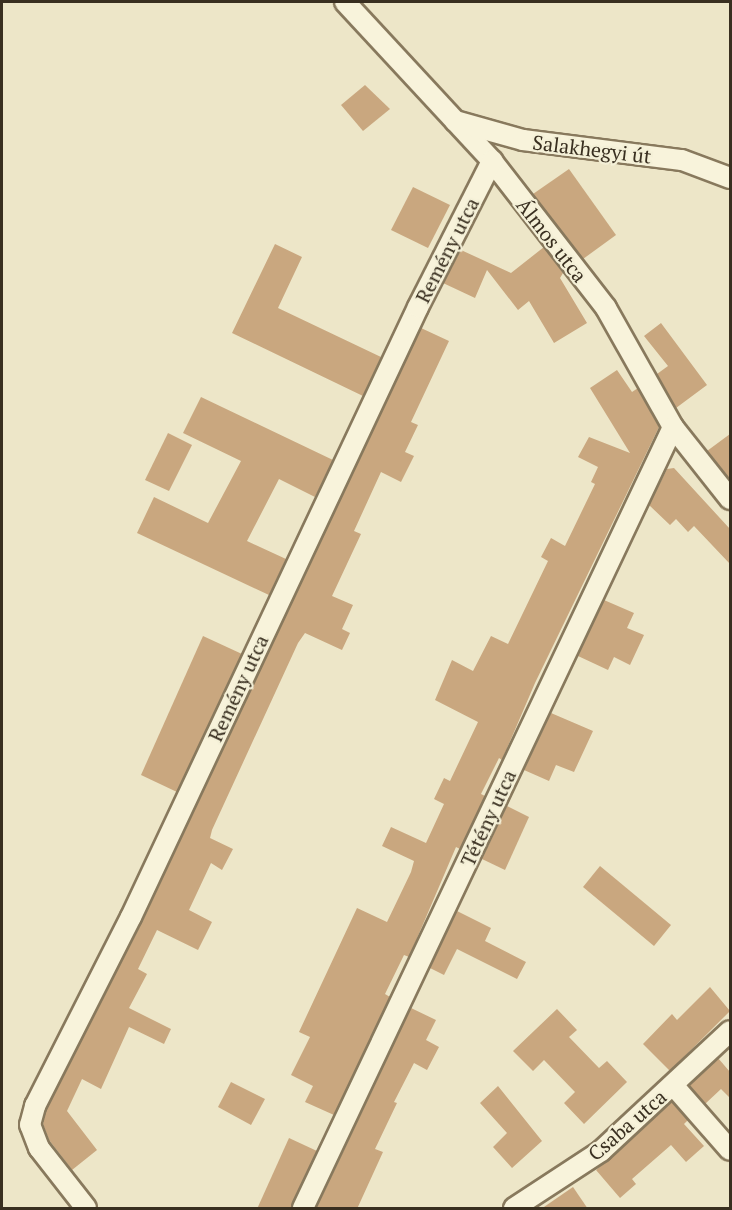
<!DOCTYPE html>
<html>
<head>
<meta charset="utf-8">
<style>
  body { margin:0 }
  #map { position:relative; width:732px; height:1210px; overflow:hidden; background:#ede6c8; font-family:"PT Serif",serif }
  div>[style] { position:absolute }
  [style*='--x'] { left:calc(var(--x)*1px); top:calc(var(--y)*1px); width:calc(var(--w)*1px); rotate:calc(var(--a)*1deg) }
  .building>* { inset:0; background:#c9a77f }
  .roads { filter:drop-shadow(2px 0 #88795d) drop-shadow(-2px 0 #88795d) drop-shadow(0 2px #88795d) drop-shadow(0 -2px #88795d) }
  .street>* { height:20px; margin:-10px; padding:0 10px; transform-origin:10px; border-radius:10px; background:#f8f3db }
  span { translate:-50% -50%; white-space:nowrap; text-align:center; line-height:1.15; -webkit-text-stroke:4.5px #f4f0d7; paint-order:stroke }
  .street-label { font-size:20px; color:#392f20 }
  .frame { position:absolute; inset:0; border:3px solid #392f20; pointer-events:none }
</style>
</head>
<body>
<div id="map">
  <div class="building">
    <div style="clip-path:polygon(365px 85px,390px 109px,363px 131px,341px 105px)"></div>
    <div style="clip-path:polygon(569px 169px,616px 235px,583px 259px,533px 194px)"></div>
    <div style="clip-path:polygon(413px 187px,450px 205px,428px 248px,391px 230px)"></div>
    <div style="clip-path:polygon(275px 244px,302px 257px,278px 308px,381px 357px,363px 396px,232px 333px)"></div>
    <div style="clip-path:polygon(544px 247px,563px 273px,560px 278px,587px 323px,554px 343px,529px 301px,518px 310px,487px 270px,475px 298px,443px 283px,461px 250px,511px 273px)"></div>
    <div style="clip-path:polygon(661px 323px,707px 385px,676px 408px,657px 374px,668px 366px,644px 336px)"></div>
    <div style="clip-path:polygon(421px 328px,449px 341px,411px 422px,418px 425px,405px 452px,414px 456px,401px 482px,381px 472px,354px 531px,361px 534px,332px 596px,353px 605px,342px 629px,350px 633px,342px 650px,305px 633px,298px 643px,212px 830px,210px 838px,233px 849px,222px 870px,211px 863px,189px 910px,212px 922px,198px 950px,157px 930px,138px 969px,147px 974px,129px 1008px,171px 1029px,164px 1044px,129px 1027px,101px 1089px,82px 1079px,67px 1111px,97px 1150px,72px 1170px,49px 1140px,43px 1124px,46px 1110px,142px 922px)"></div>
    <div style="clip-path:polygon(617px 370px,632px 392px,638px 388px,659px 427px,535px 683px,502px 760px,499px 758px,481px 794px,485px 796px,460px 849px,456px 847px,409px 957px,404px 955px,385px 994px,390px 997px,334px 1115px,305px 1102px,313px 1086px,291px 1075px,310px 1037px,299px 1032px,357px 908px,387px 922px,411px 872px,414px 861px,382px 846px,391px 827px,426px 843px,444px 804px,434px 799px,444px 778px,450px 781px,478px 722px,435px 700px,452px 660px,473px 671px,491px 636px,508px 644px,548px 561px,541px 557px,551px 538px,565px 546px,595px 484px,591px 482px,598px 467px,578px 457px,589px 437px,630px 453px,590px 388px)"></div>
    <div style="clip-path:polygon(201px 397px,333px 460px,315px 497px,279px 479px,247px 541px,286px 559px,269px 595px,137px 533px,154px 497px,208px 523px,241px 461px,183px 433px)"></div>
    <div style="clip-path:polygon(168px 433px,192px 445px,169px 491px,145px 480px)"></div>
    <div style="clip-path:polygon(730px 434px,730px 480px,707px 451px)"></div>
    <div style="clip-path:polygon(674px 468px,730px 529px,730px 564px,694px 526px,688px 532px,676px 519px,670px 525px,649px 505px,667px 469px)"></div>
    <div style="clip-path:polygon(604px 600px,634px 613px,627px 628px,644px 635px,630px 665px,614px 657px,608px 670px,578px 656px)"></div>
    <div style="clip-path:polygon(203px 636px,242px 654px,177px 792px,141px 775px)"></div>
    <div style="clip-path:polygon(551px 713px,593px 731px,574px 772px,556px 765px,549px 781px,524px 770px)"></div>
    <div style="clip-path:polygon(507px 806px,529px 817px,505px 870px,482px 859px)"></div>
    <div style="clip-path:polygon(600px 866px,671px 925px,654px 946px,583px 887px)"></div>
    <div style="clip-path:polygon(457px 911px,491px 928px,485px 941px,526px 962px,517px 979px,457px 949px,444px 975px,430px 968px)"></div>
    <div style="clip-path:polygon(710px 987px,730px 1011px,670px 1071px,643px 1044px,672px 1014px,677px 1020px)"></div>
    <div style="clip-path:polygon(411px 1008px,436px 1020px,426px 1040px,439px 1047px,427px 1070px,414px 1063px,394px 1102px,397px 1103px,375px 1149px,383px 1152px,357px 1209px,316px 1209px)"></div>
    <div style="clip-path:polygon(557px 1009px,577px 1030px,569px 1037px,599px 1068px,607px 1061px,627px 1082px,584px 1124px,564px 1103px,575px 1092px,544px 1060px,533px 1071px,513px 1051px)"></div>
    <div style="clip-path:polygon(718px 1058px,730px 1072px,730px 1098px,721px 1089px,705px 1104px,689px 1085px)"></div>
    <div style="clip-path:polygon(231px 1082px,265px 1099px,251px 1125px,218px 1107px)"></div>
    <div style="clip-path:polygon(498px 1086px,542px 1141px,512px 1168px,493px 1147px,507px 1133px,480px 1103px)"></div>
    <div style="clip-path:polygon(672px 1102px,688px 1120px,684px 1124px,704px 1146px,686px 1162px,671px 1145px,632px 1179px,636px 1184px,620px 1198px,596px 1170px)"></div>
    <div style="clip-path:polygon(289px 1138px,317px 1151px,291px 1209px,257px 1209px)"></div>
    <div style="clip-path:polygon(573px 1187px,588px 1209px,541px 1209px)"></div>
  </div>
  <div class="roads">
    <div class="street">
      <div style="--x:345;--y:2;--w:217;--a:47.2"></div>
      <div style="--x:492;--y:161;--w:186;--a:52.2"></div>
      <div style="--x:606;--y:308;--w:137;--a:60.6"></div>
      <div style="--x:673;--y:427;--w:92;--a:51.6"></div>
      <div style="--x:455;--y:121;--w:71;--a:15.6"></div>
      <div style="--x:523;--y:140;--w:160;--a:7.2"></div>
      <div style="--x:682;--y:160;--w:51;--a:20.6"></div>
      <div style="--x:673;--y:1085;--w:86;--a:48.8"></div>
      <div style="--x:86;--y:1208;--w:76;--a:-128.1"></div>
      <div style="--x:39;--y:1148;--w:25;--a:-111"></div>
      <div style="--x:30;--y:1125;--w:20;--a:-75"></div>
      <div style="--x:35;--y:1106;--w:212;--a:-63.1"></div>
      <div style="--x:131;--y:917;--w:674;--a:-64.8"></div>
      <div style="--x:418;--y:307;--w:164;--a:-63.1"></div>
      <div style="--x:303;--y:1208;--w:864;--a:-64.65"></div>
      <div style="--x:514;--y:1208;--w:104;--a:-33.2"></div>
      <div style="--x:601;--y:1151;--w:176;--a:-42.9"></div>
    </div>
  </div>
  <div class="street-label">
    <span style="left:592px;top:149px;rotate:7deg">Salakhegyi út</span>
    <span style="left:552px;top:240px;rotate:52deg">Álmos utca</span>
    <span style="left:447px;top:250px;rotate:-63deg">Remény utca</span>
    <span style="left:238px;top:688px;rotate:-65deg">Remény utca</span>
    <span style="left:488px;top:818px;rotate:-65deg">Tétény utca</span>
    <span style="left:627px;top:1125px;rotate:-41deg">Csaba utca</span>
  </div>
  <div class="frame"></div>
</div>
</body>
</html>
